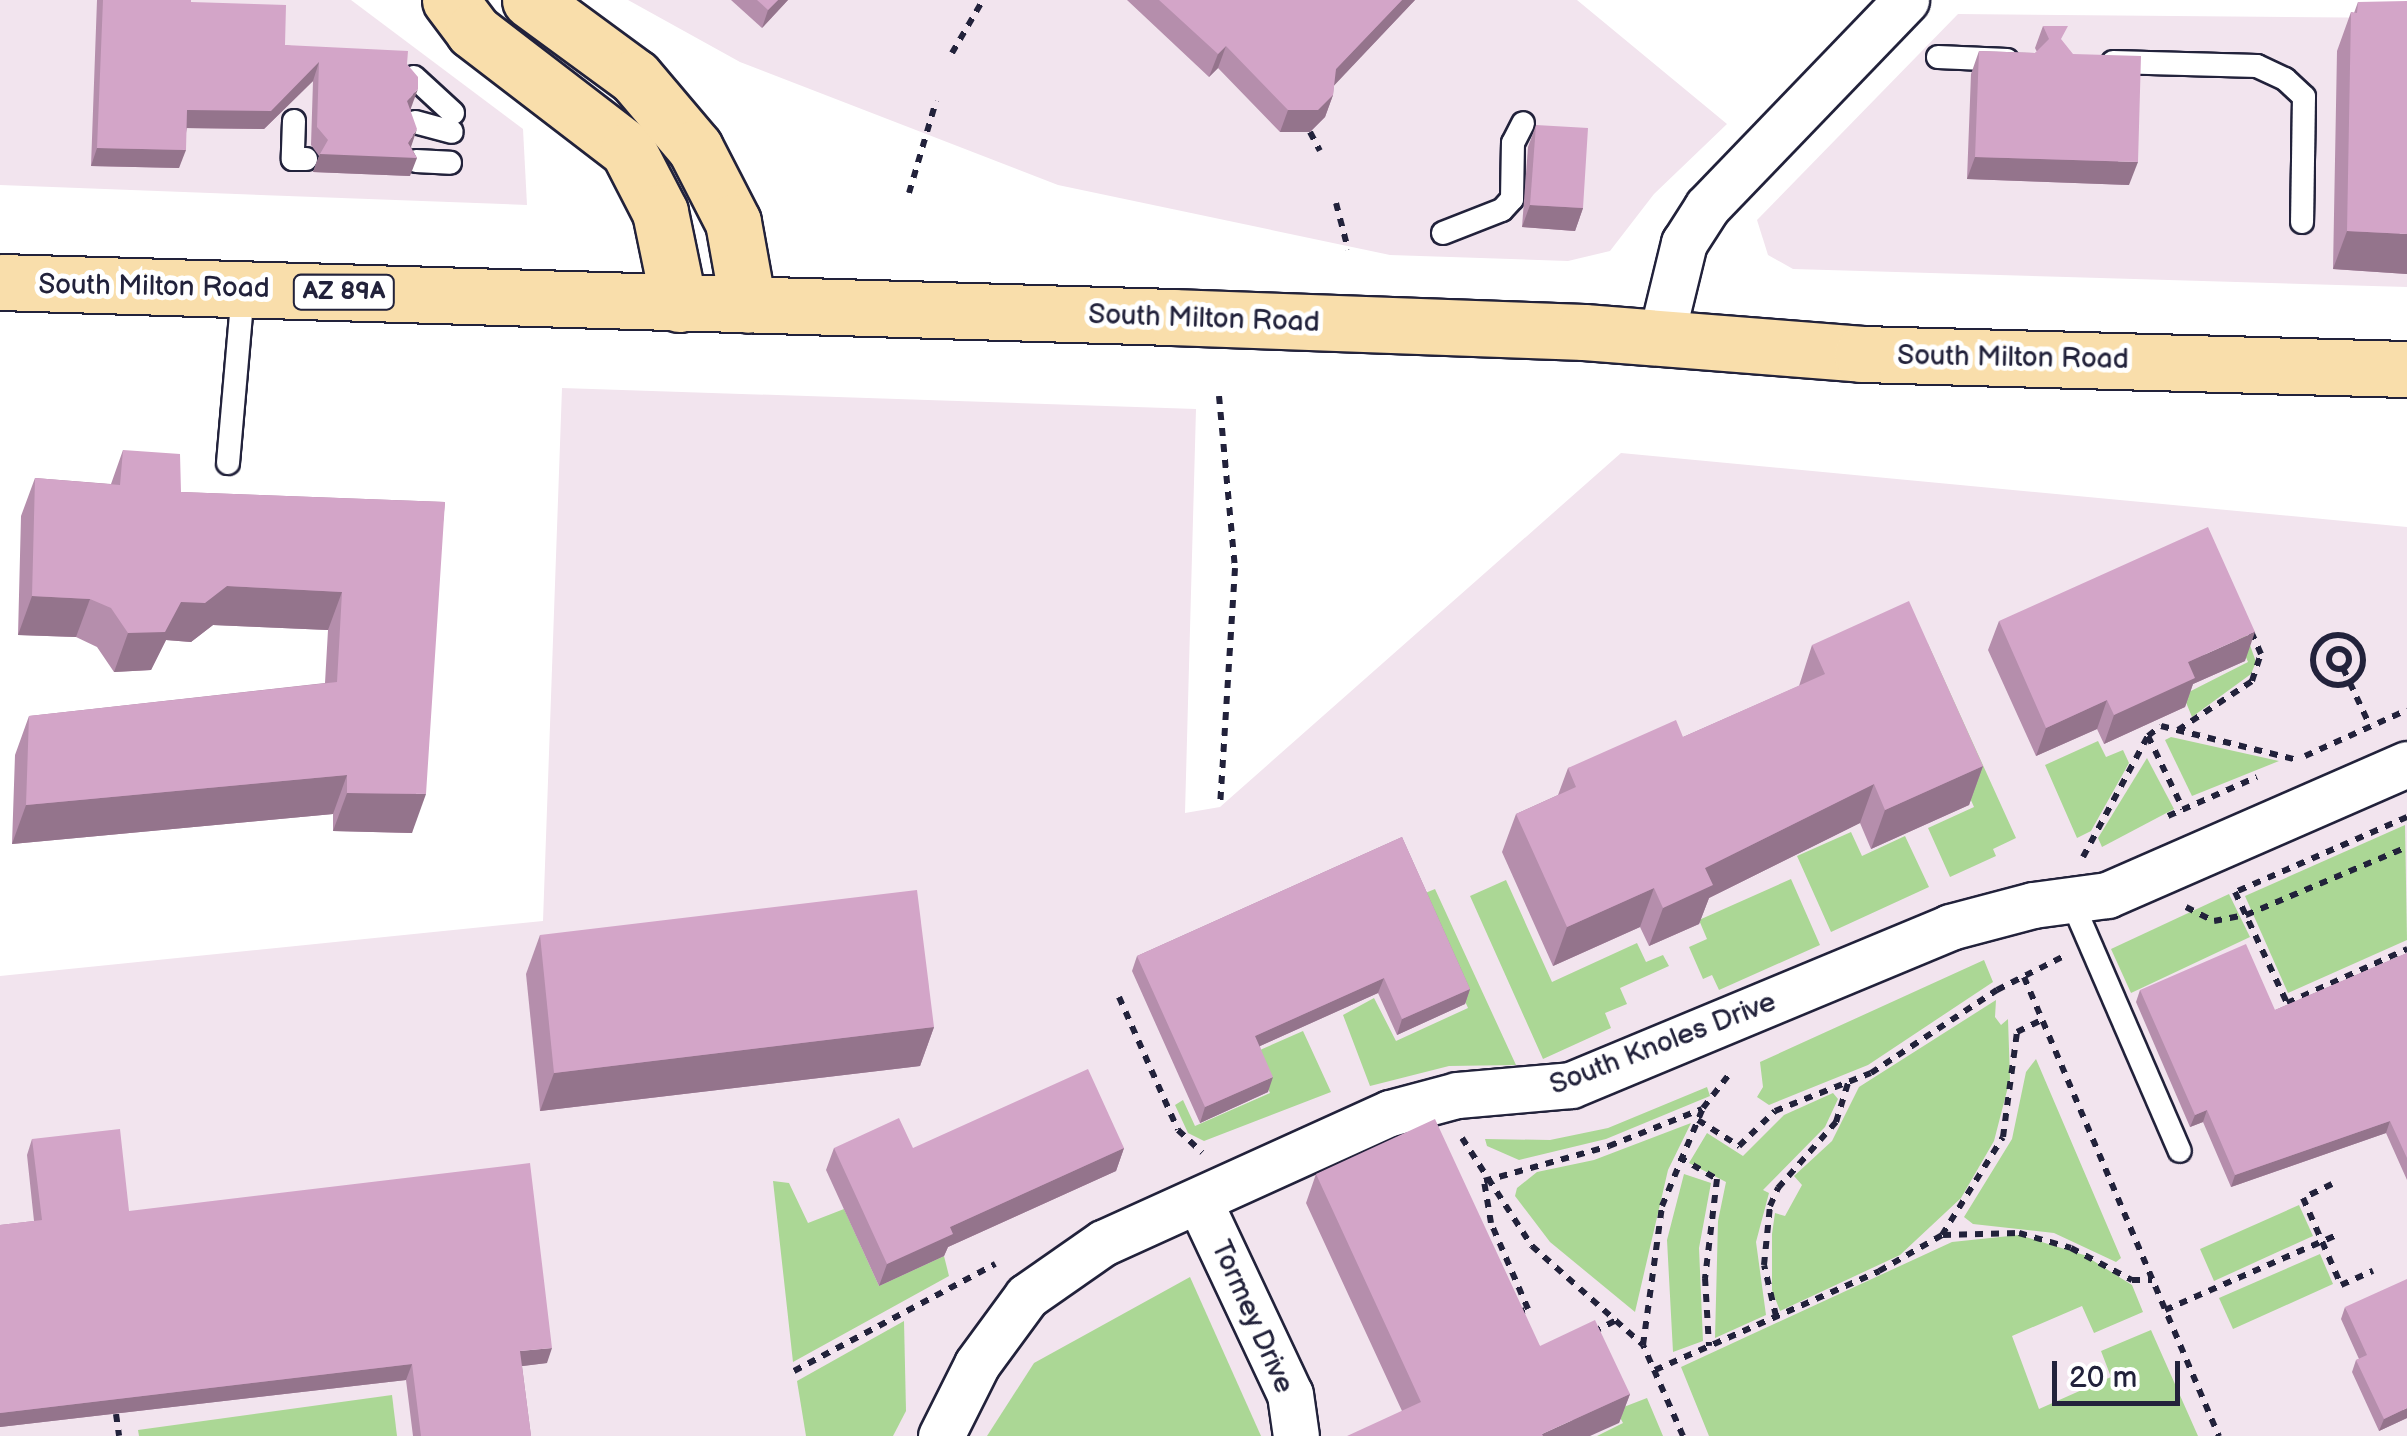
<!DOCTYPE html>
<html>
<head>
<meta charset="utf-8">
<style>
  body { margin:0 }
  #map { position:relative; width:2407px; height:1436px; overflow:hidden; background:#fff; font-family:"Balsamiq Sans",sans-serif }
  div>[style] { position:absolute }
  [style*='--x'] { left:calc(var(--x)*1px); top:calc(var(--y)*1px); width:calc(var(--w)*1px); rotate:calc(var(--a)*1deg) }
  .built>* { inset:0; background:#f2e4ee }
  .green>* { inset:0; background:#abd795 }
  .path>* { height:6px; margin-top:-3px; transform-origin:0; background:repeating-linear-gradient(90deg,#22223b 0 8px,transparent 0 16px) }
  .path>.ring { margin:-3px; padding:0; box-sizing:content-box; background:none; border:6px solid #22223b; border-radius:50% }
  .roads { filter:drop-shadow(2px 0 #22223b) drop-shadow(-2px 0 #22223b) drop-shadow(0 2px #22223b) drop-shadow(0 -2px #22223b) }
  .lane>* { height:22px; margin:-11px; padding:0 11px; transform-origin:11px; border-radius:11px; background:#fff }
  .street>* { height:45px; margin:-22.5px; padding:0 22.5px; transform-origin:22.5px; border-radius:22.5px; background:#fff }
  .primary>* { height:55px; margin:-27.5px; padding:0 27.5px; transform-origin:27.5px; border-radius:27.5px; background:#f9deab }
  .wall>* { inset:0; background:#b58eac }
  .shaded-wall>* { inset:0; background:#94748c }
  .building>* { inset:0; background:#d3a5c8 }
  span { translate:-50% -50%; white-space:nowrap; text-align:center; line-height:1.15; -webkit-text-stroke:10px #fff; paint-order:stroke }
  .shield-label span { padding:2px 8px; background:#fff; border:2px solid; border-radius:8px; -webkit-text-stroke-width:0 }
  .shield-label { font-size:25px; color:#22223b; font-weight:700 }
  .street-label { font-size:28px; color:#22223b }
  .scale { position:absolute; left:2052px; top:1361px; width:128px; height:45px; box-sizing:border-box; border:5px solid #22223b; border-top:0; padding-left:12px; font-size:30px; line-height:35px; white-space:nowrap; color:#22223b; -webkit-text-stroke:8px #fff; paint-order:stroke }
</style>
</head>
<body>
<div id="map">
  <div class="built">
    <div style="clip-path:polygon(0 0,351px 0,523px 129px,527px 205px,0 185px)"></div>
    <div style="clip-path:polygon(628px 0,1577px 0,1727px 124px,1654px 194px,1610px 251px,1568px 261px,1390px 255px,1058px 185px,740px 62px)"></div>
    <div style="clip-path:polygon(1958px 14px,2407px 18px,2407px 287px,1793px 269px,1768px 255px,1757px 220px)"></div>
    <div style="clip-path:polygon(562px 388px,1196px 409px,1185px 813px,1220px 807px,1621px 453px,2407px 527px,2407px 1436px,0 1436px,0 976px,543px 921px)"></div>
  </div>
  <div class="green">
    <div style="clip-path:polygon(2245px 631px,2256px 662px,2251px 674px,2192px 717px,2183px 695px,2248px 662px,2236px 634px)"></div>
    <div style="clip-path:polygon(1928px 644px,2016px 838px,1993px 849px,1996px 856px,1950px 877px,1928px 828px,1974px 807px,1905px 654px)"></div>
    <div style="clip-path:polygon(2171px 737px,2279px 761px,2192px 796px,2165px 740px)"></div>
    <div style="clip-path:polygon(2098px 741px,2106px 757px,2123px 750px,2129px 763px,2091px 831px,2077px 838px,2045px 765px)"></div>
    <div style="clip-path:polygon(2147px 758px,2174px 809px,2102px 847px,2098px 838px)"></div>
    <div style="clip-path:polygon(2405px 825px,2407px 940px,2288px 993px,2245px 896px)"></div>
    <div style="clip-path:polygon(1851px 832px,1862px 856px,1905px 836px,1929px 887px,1831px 932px,1797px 856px)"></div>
    <div style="clip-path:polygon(1791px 879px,1820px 945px,1719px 990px,1712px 975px,1703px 979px,1689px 947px,1707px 939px,1699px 920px)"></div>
    <div style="clip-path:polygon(1506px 880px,1552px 982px,1637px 943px,1646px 962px,1663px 955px,1669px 966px,1620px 988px,1627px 1004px,1605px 1013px,1611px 1028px,1543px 1059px,1470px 896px)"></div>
    <div style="clip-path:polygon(1435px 889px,1516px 1065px,1449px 1066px,1370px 1086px,1343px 1015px,1374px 998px,1396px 1041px,1468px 1008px,1418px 896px)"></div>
    <div style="clip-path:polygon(2229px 894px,2250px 937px,2131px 993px,2111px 949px)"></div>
    <div style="clip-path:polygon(1984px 960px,1993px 982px,1868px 1065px,1769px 1105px,1757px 1097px,1763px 1087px,1760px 1062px)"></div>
    <div style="clip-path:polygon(1996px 1000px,1995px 1017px,2001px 1025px,2008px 1019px,2010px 1079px,1994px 1141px,1961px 1198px,1900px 1255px,1780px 1311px,1772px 1290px,1772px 1234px,1775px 1213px,1785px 1216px,1802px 1185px,1794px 1176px,1832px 1141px,1859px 1087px)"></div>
    <div style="clip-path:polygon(1303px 1031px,1331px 1092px,1204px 1141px,1188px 1133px,1175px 1105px,1183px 1100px,1195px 1126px,1270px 1093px,1253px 1053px)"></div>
    <div style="clip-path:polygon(2036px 1059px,2121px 1258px,2116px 1262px,2054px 1233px,1973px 1224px,1964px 1217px,2012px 1139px,2026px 1072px)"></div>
    <div style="clip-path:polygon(1707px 1087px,1710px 1096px,1606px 1139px,1519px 1160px,1487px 1146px,1485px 1139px,1550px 1140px,1608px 1128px)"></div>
    <div style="clip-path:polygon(1833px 1093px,1838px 1099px,1825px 1127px,1763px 1190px,1769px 1193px,1756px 1242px,1766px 1315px,1715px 1338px,1718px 1221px,1726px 1182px,1689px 1163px,1707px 1133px,1743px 1156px,1784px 1115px)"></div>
    <div style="clip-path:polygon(1691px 1123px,1668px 1170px,1635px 1312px,1550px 1242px,1515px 1196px,1517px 1188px,1537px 1172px,1594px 1160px)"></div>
    <div style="clip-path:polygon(1684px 1174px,1711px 1183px,1699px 1248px,1703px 1341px,1673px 1352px,1667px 1240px)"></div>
    <div style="clip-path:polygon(773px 1181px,789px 1183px,808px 1223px,844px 1209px,879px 1286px,944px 1256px,949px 1276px,793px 1362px)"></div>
    <div style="clip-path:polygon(2299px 1205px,2313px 1236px,2214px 1281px,2200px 1249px)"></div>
    <div style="clip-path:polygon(2019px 1235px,2084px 1255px,2132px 1285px,2143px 1312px,2094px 1333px,2082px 1306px,2012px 1336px,2039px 1409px,2111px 1377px,2101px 1351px,2151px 1330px,2198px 1436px,1709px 1436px,1681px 1367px,1952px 1242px)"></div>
    <div style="clip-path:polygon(2320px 1254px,2333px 1284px,2233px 1329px,2219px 1298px)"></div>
    <div style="clip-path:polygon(1190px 1277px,1261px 1436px,987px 1436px,1034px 1363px)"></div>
    <div style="clip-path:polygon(904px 1321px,906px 1411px,893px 1436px,806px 1436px,797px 1381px)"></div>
    <div style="clip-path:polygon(392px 1395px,397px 1436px,139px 1436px,138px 1430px)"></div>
    <div style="clip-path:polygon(1647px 1398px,1663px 1436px,1597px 1436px,1623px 1423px,1616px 1410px)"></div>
  </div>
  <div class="path">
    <div style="--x:952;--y:53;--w:61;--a:-59.7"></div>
    <div style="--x:1310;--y:132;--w:21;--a:62"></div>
    <div style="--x:909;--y:193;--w:96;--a:-73.6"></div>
    <div style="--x:1336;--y:203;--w:48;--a:75.4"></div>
    <div style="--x:1219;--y:396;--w:173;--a:84.7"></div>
    <div style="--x:1235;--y:568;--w:239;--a:93.6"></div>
    <div class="ring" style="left:2313px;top:635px;width:44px;height:44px"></div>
    <div class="ring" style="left:2329px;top:649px;width:14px;height:14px"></div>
    <div style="--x:2343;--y:668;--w:64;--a:65"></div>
    <div style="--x:2178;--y:730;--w:89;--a:-33.5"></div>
    <div style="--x:2252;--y:681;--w:28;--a:-72"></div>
    <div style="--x:2261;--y:654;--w:24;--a:-114"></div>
    <div style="--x:2148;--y:736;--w:81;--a:64.4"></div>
    <div style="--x:2305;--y:756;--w:112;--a:-24.3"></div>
    <div style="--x:2168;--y:816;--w:97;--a:-23.7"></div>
    <div style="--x:2407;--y:817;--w:188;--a:156.4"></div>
    <div style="--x:2235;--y:892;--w:123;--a:64.9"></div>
    <div style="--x:2287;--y:1003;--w:132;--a:-24.2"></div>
    <div style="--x:2083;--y:857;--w:137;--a:-61.8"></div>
    <div style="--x:2148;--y:736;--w:16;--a:-38"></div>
    <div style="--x:2161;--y:726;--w:140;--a:14"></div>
    <div style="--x:2186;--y:907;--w:31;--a:27"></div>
    <div style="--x:2214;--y:921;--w:33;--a:-11"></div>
    <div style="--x:2246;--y:915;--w:175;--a:-22.9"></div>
    <div style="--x:2024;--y:977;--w:499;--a:67"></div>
    <div style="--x:1119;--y:997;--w:145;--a:66.1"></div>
    <div style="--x:1178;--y:1130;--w:33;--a:43"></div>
    <div style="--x:1698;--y:1120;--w:49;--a:32.4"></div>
    <div style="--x:1739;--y:1146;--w:50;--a:-44.2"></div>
    <div style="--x:1775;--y:1111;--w:103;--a:-21.6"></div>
    <div style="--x:1871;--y:1073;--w:151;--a:-33.4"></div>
    <div style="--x:1997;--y:990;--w:75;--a:-26.9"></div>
    <div style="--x:1462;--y:1138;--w:129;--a:57.1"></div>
    <div style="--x:1532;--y:1246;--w:149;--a:41.7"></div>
    <div style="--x:1679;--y:1157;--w:44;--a:30.1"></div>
    <div style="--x:1717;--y:1179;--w:100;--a:96.9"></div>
    <div style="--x:1705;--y:1278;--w:68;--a:86.6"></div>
    <div style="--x:2332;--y:1184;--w:32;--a:154"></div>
    <div style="--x:2303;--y:1198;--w:95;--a:66.4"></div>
    <div style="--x:2341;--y:1285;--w:35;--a:-24"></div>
    <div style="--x:1943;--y:1235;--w:76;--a:-1.5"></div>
    <div style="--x:2019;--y:1233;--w:54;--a:16.1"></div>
    <div style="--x:2071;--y:1248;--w:69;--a:27.7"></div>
    <div style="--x:2132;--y:1280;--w:20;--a:0"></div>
    <div style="--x:2165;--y:1310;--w:190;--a:-23.6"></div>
    <div style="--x:1517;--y:1313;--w:12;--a:-20"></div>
    <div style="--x:1528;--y:1309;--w:94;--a:-113.3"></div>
    <div style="--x:1491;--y:1223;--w:43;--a:-99.5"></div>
    <div style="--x:1484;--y:1181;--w:130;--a:-15.6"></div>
    <div style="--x:1609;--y:1146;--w:100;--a:-21.7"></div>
    <div style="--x:1776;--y:1316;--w:52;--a:-103.2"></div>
    <div style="--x:1764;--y:1265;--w:59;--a:-84.2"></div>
    <div style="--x:1770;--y:1206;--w:20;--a:-66"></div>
    <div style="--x:1778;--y:1188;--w:88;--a:-48.7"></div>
    <div style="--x:1836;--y:1122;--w:41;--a:-72.9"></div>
    <div style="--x:1593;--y:1332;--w:29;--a:-27"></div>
    <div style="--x:1655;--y:1370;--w:245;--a:-23.8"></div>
    <div style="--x:1879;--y:1271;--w:73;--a:-29.7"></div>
    <div style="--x:1942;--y:1235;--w:115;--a:-58.1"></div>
    <div style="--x:2003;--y:1137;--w:106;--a:-82.4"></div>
    <div style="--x:2017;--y:1032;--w:28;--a:-26"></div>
    <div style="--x:794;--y:1371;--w:228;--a:-28"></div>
    <div style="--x:116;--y:1414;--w:22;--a:82"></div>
    <div style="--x:1683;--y:1436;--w:99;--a:-113.7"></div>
    <div style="--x:1643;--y:1345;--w:140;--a:-82.2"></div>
    <div style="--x:1662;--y:1206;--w:106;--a:-67.3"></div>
    <div style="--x:1703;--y:1108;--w:46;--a:-52.1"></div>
  </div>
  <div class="roads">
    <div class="lane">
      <div style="--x:1938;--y:57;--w:69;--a:2.5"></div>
      <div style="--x:2113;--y:62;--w:144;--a:1.6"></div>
      <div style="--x:2257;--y:66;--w:31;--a:25"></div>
      <div style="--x:2285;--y:79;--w:26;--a:43"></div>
      <div style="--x:2304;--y:97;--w:125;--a:90.9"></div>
      <div style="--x:414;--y:77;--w:53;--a:42.7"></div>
      <div style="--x:294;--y:121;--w:38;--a:92"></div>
      <div style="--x:293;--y:159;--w:13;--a:0"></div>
      <div style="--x:415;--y:122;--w:38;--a:15"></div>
      <div style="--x:416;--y:161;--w:34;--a:3"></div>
      <div style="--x:1443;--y:233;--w:63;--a:-21.3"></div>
      <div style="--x:1502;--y:210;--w:15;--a:-48"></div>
      <div style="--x:1512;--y:199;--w:56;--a:-89"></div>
      <div style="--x:1513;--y:143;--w:22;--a:-63"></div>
      <div style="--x:228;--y:463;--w:174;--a:-85"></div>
      <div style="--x:2072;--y:902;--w:271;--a:66.6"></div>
    </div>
    <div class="street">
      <div style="--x:1661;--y:337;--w:97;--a:-76.3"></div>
      <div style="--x:1684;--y:243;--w:43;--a:-57.4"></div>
      <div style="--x:1707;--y:207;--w:287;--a:-46.1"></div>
      <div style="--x:1199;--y:1201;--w:213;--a:64.8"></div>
      <div style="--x:1290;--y:1394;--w:42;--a:81.9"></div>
      <div style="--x:941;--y:1436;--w:80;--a:-63.4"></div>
      <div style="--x:977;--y:1364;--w:84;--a:-53.7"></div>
      <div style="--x:1027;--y:1296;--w:93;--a:-34.9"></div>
      <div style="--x:1103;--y:1243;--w:315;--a:-24.4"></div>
      <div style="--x:1390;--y:1113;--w:69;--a:-15"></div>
      <div style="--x:1457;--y:1095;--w:114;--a:-5"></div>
      <div style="--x:1571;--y:1085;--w:411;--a:-22.6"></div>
      <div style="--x:1950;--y:927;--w:86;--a:-14.8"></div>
      <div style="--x:2033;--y:905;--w:75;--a:-7.7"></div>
      <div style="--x:2107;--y:895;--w:327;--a:-23.6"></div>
    </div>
    <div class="primary">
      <div style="--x:450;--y:0;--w:39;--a:53"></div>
      <div style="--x:473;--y:31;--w:195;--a:37.5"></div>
      <div style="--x:628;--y:150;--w:70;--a:62.7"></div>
      <div style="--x:660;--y:212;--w:94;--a:78.3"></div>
      <div style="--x:530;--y:0;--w:130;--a:36.3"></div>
      <div style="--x:635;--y:77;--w:93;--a:49.8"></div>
      <div style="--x:695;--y:148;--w:83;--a:62.8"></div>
      <div style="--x:733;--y:222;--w:84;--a:79.8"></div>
      <div style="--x:0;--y:282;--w:1173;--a:1.71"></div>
      <div style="--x:1172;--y:317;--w:412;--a:2.1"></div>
      <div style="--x:1584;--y:332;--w:279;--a:4.5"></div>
      <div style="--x:1862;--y:354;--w:545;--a:1.58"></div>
    </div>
  </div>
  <div class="wall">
    <div style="clip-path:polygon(97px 0,191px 0,191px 2px,285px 45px,407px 64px,411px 108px,410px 176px,313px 172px,319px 156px,311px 145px,313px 81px,264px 129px,187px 128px,179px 168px,91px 166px)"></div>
    <div style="clip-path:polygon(731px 0,788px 0,762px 28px)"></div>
    <div style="clip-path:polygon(1127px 0,1415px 0,1334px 85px,1333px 95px,1325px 117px,1310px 132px,1280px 132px,1218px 68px,1209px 77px)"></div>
    <div style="clip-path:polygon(2358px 2px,2407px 274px,2333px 269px,2337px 51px,2351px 12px,2354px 13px)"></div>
    <div style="clip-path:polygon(2043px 26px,2062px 41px,2129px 185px,1967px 179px,1971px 74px,1979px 51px,2035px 53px,2037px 52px,2035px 48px)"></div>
    <div style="clip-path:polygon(1536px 125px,1583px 208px,1575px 231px,1522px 227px,1528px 147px)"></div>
    <div style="clip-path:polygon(123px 450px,181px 492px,445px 502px,412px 833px,333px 831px,333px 814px,12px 844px,15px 755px,29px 716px,325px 683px,328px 630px,213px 625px,191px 642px,166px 640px,151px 670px,114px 672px,97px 647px,76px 637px,18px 635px,21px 516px,35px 478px,111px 484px)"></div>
    <div style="clip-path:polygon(1999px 621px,2245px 661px,2193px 684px,2185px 707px,2104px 744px,2097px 729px,2036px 756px,1988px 650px)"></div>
    <div style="clip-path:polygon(1812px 645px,1983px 766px,1969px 805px,1871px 849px,1860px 823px,1709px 898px,1699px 924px,1649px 946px,1640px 927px,1553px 966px,1502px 852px,1516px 814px,1558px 795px,1568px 768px,1683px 737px,1799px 686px)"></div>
    <div style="clip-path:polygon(1402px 837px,1470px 989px,1465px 1004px,1397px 1035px,1378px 993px,1260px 1046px,1268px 1092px,1200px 1123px,1132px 971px,1137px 956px)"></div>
    <div style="clip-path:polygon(540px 935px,934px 1027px,920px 1066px,540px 1111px,526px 974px)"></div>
    <div style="clip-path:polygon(2407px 953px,2407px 1180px,2386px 1133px,2231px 1187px,2203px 1122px,2190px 1127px,2136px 1002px,2140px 990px,2275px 1010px)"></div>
    <div style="clip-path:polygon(32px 1139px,129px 1211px,547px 1363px,522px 1366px,531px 1436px,413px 1436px,406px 1380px,0 1427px,0 1225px,34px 1221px,27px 1155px)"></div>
    <div style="clip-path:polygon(834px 1148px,1124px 1148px,1116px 1171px,948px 1247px,944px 1256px,879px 1286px,826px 1170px)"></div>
    <div style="clip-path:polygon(1316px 1174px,1540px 1346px,1630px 1394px,1619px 1423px,1402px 1411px,1306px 1203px)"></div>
    <div style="clip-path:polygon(2345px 1307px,2407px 1418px,2379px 1431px,2352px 1372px,2356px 1360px,2359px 1359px,2341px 1319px)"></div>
  </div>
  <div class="shaded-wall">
    <div style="clip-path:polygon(778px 0,788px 0,762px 28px,768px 10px)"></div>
    <div style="clip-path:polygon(1402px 0,1415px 0,1328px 92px,1336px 69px)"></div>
    <div style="clip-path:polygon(1226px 46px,1218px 68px,1209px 77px,1218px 54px)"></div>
    <div style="clip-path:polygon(319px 62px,313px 81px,264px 129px,181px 128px,187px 110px)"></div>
    <div style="clip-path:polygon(418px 89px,411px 108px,400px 119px,407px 101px)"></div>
    <div style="clip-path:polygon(1333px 95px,1325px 117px,1310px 132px,1280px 132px,1288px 110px)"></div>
    <div style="clip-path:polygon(417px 129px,411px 147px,417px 158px,410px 176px,313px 172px,320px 154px,408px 143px)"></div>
    <div style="clip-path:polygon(97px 148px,186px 150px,179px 168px,91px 166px)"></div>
    <div style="clip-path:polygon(1975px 157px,2138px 162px,2129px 185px,1967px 179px)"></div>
    <div style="clip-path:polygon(1530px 205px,1583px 208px,1575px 231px,1522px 227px)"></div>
    <div style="clip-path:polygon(2347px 231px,2407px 234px,2407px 274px,2333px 269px)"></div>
    <div style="clip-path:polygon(227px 586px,342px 592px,328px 630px,213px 625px,191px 642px,166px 640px,151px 670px,114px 672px,128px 633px,181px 602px)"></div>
    <div style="clip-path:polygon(32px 596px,90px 599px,76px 637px,18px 635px)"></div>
    <div style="clip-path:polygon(2255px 632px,2245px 661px,2193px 684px,2185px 707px,2104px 744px,2114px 715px,2188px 662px)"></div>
    <div style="clip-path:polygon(2107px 700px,2097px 729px,2036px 756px,2046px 728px)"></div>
    <div style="clip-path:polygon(1983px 766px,1969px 805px,1871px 849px,1885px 810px)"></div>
    <div style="clip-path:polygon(347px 775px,333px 814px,12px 844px,26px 805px)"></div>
    <div style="clip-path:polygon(1874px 784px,1860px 823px,1709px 898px,1699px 924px,1649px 946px,1663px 908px,1705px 868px)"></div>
    <div style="clip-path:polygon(347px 793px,426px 794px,412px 833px,333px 831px)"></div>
    <div style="clip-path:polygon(1654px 888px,1640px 927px,1553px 966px,1567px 927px)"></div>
    <div style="clip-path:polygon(1384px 978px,1378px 993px,1249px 1051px,1255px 1036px)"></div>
    <div style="clip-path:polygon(1470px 989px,1465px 1004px,1397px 1035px,1402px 1019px)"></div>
    <div style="clip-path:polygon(934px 1027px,920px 1066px,540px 1111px,554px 1073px)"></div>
    <div style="clip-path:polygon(1273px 1077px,1268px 1092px,1200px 1123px,1205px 1107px)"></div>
    <div style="clip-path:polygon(2207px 1110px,2203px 1122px,2190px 1127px,2195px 1115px)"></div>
    <div style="clip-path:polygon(2390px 1121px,2386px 1133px,2231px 1187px,2235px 1175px)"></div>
    <div style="clip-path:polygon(1124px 1148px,1116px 1171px,948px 1247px,944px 1256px,879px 1286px,887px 1264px,950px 1227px)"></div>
    <div style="clip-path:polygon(552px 1348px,547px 1363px,515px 1367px,520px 1351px)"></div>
    <div style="clip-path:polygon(412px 1364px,406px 1380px,0 1427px,0 1413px)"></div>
    <div style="clip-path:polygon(1630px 1394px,1619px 1423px,1590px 1436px,1542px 1436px,1542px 1434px)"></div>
    <div style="clip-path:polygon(2407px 1408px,2407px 1418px,2379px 1431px,2384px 1419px)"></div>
  </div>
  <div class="building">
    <div style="clip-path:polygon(103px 0,191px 0,191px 2px,286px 5px,285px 45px,408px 51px,407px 64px,418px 77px,418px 89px,407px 101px,417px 129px,408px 143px,417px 158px,320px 154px,328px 140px,317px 127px,319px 62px,271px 111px,187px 110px,186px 150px,97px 148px)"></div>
    <div style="clip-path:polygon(757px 0,778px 0,768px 10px)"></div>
    <div style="clip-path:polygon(1159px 0,1402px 0,1336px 69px,1333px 95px,1318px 110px,1288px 110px,1226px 46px,1218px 54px)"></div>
    <div style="clip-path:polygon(2407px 1px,2407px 234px,2347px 231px,2351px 12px,2357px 13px,2358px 2px)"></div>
    <div style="clip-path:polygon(2043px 26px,2068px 26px,2061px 39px,2073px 54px,2141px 56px,2138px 162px,1975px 157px,1979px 51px,2035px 53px,2049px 39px)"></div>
    <div style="clip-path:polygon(1536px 125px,1588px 128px,1583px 208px,1530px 205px)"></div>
    <div style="clip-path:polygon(123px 450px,180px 454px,181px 492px,445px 502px,426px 794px,347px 793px,347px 775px,26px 805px,29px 716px,337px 682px,342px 592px,227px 586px,205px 603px,181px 602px,165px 632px,128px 633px,111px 608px,90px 599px,32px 596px,35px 478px,120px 485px)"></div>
    <div style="clip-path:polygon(2208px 527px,2255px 632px,2188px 662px,2195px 678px,2114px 715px,2107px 700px,2046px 728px,1999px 621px)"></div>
    <div style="clip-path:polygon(1909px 601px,1983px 766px,1885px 810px,1874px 784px,1705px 868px,1713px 885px,1663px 908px,1654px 888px,1567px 927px,1516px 814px,1576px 787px,1568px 768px,1676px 720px,1683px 737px,1825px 674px,1812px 645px)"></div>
    <div style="clip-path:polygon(1402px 837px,1470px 989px,1402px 1019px,1384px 978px,1255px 1036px,1273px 1077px,1205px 1107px,1137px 956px)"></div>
    <div style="clip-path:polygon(917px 890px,934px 1027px,554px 1073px,540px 935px)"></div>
    <div style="clip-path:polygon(2246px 944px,2275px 1010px,2407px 953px,2407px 1158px,2390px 1121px,2235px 1175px,2207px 1110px,2195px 1115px,2140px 990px)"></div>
    <div style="clip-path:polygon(1088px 1069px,1124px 1148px,950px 1227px,953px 1234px,887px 1264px,834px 1148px,899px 1118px,913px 1148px)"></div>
    <div style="clip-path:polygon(1435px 1119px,1540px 1346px,1595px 1320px,1630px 1394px,1542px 1434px,1543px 1436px,1347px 1436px,1421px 1402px,1316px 1174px)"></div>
    <div style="clip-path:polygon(120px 1129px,129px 1211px,530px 1163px,552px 1348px,520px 1351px,531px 1436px,421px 1436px,412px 1364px,0 1413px,0 1225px,42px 1220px,32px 1139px)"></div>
    <div style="clip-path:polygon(2407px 1279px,2407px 1408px,2384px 1419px,2356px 1360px,2367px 1355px,2345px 1307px)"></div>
  </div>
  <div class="shield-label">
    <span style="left:344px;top:292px">AZ 89A</span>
  </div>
  <div class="street-label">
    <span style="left:154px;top:287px;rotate:1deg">South Milton Road</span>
    <span style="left:1204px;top:319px;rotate:2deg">South Milton Road</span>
    <span style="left:2013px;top:358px;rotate:1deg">South Milton Road</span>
    <span style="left:1663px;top:1044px;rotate:-21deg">South Knoles Drive</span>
    <span style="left:1252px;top:1317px;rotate:66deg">Tormey Drive</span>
  </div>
  <div class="scale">20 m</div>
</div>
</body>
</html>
